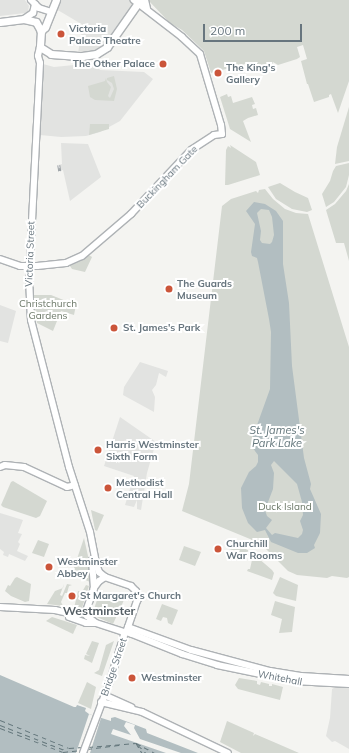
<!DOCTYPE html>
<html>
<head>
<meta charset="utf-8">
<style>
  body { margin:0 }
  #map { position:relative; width:349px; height:753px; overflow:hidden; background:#f4f4f1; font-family:Mulish,sans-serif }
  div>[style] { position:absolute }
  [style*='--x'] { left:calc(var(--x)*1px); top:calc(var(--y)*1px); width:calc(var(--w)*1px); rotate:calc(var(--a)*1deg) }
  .built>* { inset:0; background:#e2e3e1 }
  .green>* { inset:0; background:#d4d8d1 }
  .water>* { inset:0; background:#b2bec1 }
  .pier>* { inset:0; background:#f4f4f1 }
  .ferry>* { height:1px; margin-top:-0.5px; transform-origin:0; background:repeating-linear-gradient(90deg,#63767b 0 5px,transparent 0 9px) }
  .roads { filter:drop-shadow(1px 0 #aeb2b5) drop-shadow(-1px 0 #aeb2b5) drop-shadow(0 1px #aeb2b5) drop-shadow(0 -1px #aeb2b5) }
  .major>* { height:6px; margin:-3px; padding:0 3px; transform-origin:3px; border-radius:3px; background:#fff }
  .highway>* { height:7px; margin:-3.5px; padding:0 3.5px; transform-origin:3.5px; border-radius:3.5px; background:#fff }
  .rail>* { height:2.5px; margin-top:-1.25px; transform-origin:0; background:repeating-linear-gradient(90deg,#fff 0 3px,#9ca2a6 0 6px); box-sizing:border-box; border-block:1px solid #9ca2a6 }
  .dots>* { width:11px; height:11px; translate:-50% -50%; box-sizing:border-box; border:2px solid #fff; border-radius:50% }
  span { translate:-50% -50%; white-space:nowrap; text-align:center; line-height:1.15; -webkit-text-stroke:4px #fff; paint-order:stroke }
  .poi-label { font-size:10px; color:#67757e; font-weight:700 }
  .left { translate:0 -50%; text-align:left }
  .right { translate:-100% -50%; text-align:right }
  .street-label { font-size:10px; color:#67757e }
  .park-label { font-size:10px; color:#697665 }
  .water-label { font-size:11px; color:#63767b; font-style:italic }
  .quarter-label { font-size:12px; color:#545e64; font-weight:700 }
  .scale { position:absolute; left:203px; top:24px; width:99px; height:18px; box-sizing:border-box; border:2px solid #67757e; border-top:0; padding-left:5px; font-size:12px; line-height:14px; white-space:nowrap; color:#67757e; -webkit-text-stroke:3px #fff; paint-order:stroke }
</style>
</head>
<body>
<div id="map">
  <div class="built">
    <div style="clip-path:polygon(0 0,25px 0,29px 6px,28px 11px,25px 13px,0 16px)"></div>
    <div style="clip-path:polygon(60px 0,130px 0,134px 3px,108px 42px,94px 52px,78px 53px,83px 25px,56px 9px)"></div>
    <div style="clip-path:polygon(94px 63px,100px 70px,144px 72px,153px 79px,120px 121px,100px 132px,86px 136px,61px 137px,40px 135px,43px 64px,54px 67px)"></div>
    <div style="clip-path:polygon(61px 143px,88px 144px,101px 177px,70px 201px,63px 170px,59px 171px,58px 165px,62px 164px)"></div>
    <div style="clip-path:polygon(0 305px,16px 311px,8px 343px,0 341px)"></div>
    <div style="clip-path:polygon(140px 362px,168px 371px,166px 377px,159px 373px,156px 385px,152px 390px,155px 397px,154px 412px,123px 395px,124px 387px)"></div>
    <div style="clip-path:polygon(120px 417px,156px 442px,147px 473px,141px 510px,137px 509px,137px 500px,134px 507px,125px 505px,134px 476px,104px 466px)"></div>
    <div style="clip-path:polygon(0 513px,23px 520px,18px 533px,22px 534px,18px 542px,20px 544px,17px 551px,28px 556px,25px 561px,9px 554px,8px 557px,3px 555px,4px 552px,0 549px)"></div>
    <div style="clip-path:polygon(336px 687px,349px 687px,349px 749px,335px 741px,332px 742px,326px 736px,330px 718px,332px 689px)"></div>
  </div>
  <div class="green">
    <div style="clip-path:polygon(148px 0,349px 0,349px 81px,338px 113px,331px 94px,329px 95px,329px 97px,314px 102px,308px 84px,307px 84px,301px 61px,307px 59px,303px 45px,297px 47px,300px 57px,297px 59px,278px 65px,273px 62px,271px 67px,262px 69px,262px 70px,249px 73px,246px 63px,238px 68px,237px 66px,211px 73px,204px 51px,182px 30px,170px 23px)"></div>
    <div style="clip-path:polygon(114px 76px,117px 89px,114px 101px,95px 100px,90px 97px,88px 86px,105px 81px,106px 78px,107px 82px,111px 87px,108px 96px,110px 98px,114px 89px,112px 83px,107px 80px,107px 78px)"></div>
    <div style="clip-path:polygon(227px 94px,228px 97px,231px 96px,233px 103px,252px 97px,255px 104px,252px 105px,253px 109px,256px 108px,258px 115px,248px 118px,243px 121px,251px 142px,230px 129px,220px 97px)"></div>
    <div style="clip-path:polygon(349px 107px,349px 161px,335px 164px,337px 147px)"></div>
    <div style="clip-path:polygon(90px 124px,109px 124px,109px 129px,89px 135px)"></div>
    <div style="clip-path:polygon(230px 145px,256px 162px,260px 175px,228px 185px,225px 185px,226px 150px,228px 146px,231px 148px)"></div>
    <div style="clip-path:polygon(349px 163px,349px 175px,346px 187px,334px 202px,326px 207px,322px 194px,330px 181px,333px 171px,336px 166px)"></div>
    <div style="clip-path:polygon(280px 183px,295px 192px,308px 198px,312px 210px,307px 212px,292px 209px,276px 199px,268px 187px)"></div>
    <div style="clip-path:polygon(349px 184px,349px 261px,344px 243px,336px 243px,326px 210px,335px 204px,346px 191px)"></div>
    <div style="clip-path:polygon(265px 189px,273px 199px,285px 209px,296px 213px,308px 214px,349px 347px,349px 577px,347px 578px,332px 576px,327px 578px,297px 575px,288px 571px,265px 548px,250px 539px,182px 511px,189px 484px,222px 206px,231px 199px,256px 191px,258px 193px,259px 190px)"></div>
    <div style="clip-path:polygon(87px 254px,92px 257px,85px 272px,72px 269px,68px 263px)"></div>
    <div style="clip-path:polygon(33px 295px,51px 295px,76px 305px,74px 315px,61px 311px,53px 331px,37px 323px)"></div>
    <div style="clip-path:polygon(13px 481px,47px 501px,40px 516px,36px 518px,3px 507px,1px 505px,11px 482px)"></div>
    <div style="clip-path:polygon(91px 510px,104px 515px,97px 531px,95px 530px)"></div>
    <div style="clip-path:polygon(84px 538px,90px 565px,90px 582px,72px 574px)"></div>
    <div style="clip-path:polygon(38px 540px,49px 544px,44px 557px,32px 553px)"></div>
    <div style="clip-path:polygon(233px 543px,250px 551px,272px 570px,274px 573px,272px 580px,247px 571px,248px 569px,250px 569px,252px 560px,245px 554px,229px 549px,231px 544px)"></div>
    <div style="clip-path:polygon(184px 546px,201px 552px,195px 566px,179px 560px)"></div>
    <div style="clip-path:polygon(17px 577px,31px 584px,29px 601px,25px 602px,11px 596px,5px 591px,8px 585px,10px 586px,15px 578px)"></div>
    <div style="clip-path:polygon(280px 577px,298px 585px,296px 601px,276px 596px,273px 593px)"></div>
    <div style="clip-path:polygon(64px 584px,60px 595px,62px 596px,67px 584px,72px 585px,69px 586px,67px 593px,65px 593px,61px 602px,63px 606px,47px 604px,55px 591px,63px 588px)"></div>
    <div style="clip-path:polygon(86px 585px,89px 586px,82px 608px,78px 610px,70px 609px,74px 608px,78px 591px,82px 592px)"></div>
    <div style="clip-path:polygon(100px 591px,124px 600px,113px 624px,92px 615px)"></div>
    <div style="clip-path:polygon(275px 601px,295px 607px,292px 632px,279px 633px,282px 619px,271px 615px)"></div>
    <div style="clip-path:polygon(162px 604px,178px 610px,172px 625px,168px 623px,167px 618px,163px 617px,161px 621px,156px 619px)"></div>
    <div style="clip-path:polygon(52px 617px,77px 625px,73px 634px,46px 621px)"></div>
    <div style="clip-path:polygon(92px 641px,99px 643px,92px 663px,84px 659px,85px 655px,90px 656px,86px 654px)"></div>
    <div style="clip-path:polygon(114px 641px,102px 676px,94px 673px,99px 670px,106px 645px)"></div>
    <div style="clip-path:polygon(239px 678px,257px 681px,257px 684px,260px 685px,261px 682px,269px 684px,269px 686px,272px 686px,272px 684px,283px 687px,280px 700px,238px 689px,235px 685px)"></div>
    <div style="clip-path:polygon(87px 682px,96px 687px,91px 709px,78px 703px)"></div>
    <div style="clip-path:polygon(227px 721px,254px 733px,253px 736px,255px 734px,276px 743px,275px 746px,276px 743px,299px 753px,241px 753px,220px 742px)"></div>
  </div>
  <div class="water">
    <div style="clip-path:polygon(evenodd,254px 202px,265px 204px,276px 211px,283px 221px,283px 264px,289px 303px,292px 366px,304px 458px,311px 484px,310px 489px,321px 514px,320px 533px,314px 545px,315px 548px,307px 553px,298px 553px,271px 542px,265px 530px,257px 532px,248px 523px,242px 508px,241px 488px,249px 472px,256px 466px,258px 462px,258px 455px,252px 447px,252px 439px,270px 389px,271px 332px,269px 319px,258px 262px,257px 258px,252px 256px,251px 252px,255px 224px,246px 211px,254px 202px,261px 209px,269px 210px,272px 217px,274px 235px,272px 242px,270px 244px,262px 243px,260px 240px,261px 231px,257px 213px,261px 209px,254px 202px,274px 461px,297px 484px,302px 502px,303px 515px,300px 521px,303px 530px,302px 534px,298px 538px,275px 533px,272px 535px,266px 528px,272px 520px,267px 516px,265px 510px,273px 489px,274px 473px,271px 465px,274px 461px)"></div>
    <div style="clip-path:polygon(0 675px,74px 707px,76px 707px,77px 705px,86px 708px,85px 711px,89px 714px,111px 721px,111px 718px,115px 717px,146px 729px,147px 733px,198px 753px,0 753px)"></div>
  </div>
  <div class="pier">
    <div style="clip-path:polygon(89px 714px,101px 718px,90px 753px,76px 753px)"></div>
    <div style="clip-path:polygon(126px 722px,135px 725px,134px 728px,140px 739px,181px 753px,166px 753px,111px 734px,113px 729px,131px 735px,124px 726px)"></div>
  </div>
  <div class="ferry">
    <div style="--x:0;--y:720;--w:74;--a:22.1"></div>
    <div style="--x:69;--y:748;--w:14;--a:-4"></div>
    <div style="--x:0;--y:725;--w:72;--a:21.2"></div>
    <div style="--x:0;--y:728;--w:67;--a:20.9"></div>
    <div style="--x:63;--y:752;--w:19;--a:-6"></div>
    <div style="--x:136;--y:743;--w:12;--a:59"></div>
    <div style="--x:138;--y:745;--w:11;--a:45"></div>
    <div style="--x:88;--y:747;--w:48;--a:-4.8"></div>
    <div style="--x:136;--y:743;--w:21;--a:28"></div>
    <div style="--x:87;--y:749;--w:34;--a:-7"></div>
  </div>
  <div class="roads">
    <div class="major">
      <div style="--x:31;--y:0;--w:11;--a:45"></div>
      <div style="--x:39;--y:8;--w:13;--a:18"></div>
      <div style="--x:145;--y:0;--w:9;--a:77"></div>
      <div style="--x:24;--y:19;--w:11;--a:-34"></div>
      <div style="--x:33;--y:13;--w:9;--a:-77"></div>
      <div style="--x:40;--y:47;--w:9;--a:103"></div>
      <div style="--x:38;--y:56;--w:7;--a:74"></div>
      <div style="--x:40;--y:63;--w:215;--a:92.9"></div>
      <div style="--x:29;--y:278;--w:42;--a:87.3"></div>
      <div style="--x:31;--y:320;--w:152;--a:75.5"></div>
      <div style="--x:69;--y:467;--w:68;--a:72.1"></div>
      <div style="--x:90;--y:532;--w:33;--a:79"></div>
      <div style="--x:96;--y:564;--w:9;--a:69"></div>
      <div style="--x:99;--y:572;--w:8;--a:40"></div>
      <div style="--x:0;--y:259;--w:21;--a:19"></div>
      <div style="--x:20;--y:266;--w:17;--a:0"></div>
      <div style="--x:37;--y:266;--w:29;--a:-6"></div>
      <div style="--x:66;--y:263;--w:17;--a:-24"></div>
      <div style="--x:82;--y:256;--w:65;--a:-40.6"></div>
      <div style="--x:131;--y:214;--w:88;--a:-46.8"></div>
      <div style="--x:191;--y:150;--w:27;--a:-33"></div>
      <div style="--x:214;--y:135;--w:8;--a:-7"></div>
      <div style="--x:222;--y:134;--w:9;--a:-96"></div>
      <div style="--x:221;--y:125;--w:74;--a:-106.5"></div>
      <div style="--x:200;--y:54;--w:25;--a:-137"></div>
      <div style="--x:182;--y:37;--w:61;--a:-142.4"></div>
      <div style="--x:0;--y:467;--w:5;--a:-22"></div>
      <div style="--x:5;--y:465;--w:19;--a:6"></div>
      <div style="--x:24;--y:467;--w:47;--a:24.9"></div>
      <div style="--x:67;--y:487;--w:8;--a:-14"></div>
      <div style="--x:92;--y:560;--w:28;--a:86"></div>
      <div style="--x:0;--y:607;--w:55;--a:3.1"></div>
      <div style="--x:55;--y:610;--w:23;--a:13"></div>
      <div style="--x:77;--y:615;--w:10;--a:-24"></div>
      <div style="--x:69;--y:617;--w:18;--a:19"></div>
      <div style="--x:86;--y:623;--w:9;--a:0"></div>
      <div style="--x:128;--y:627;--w:67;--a:20.1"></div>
      <div style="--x:191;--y:650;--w:82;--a:14.9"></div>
      <div style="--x:270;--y:671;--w:31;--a:9"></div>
      <div style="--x:301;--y:676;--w:48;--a:3.6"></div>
      <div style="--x:104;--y:695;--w:30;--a:24"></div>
      <div style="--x:101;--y:702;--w:42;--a:13.7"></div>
      <div style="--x:142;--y:712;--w:95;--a:25.5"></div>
      <div style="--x:83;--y:753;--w:77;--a:-69.4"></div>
      <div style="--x:110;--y:681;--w:37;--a:-73"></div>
      <div style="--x:121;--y:646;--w:4;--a:-76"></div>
      <div style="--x:122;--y:642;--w:2;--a:-63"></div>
      <div style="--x:123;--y:640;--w:5;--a:-79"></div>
      <div style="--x:124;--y:635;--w:4;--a:-56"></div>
      <div style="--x:126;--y:632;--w:5;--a:-68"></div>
      <div style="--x:128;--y:627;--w:28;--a:-71"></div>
      <div style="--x:137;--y:601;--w:2;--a:-63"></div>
      <div style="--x:138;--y:599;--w:8;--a:-104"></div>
      <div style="--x:136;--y:591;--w:7;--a:-135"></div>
      <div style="--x:131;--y:586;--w:28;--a:-161"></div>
      <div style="--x:105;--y:577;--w:7;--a:146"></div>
      <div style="--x:99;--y:581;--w:9;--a:126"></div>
      <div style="--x:94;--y:588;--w:24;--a:109"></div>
      <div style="--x:86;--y:611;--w:5;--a:79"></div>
      <div style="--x:87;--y:616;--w:11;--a:38"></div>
      <div style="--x:96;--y:623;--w:28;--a:18"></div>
      <div style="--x:123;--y:632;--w:3;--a:0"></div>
      <div style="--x:126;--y:632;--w:6;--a:18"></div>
      <div style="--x:132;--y:634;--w:54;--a:21.8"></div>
      <div style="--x:182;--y:654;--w:37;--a:17"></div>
      <div style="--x:217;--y:665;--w:79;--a:11.7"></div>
      <div style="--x:294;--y:681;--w:55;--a:3.1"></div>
    </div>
    <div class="highway">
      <div style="--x:56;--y:0;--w:29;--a:112"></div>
      <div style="--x:45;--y:27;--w:6;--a:135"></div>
      <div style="--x:41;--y:31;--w:16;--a:94"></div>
      <div style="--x:40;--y:47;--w:13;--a:32"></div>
      <div style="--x:51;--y:54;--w:31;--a:4"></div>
      <div style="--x:82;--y:56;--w:14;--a:-8"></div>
      <div style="--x:96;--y:54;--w:13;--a:-32"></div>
      <div style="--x:107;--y:47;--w:57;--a:-54.9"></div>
      <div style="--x:0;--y:22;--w:24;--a:-7"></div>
      <div style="--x:24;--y:19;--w:12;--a:14"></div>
      <div style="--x:36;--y:22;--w:10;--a:61"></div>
    </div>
  </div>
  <div class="rail">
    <div style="--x:59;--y:165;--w:6;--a:81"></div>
  </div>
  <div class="dots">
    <div style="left:61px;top:34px;background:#cb553a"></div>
    <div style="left:163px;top:64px;background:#cb553a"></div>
    <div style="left:218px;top:73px;background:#cb553a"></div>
    <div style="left:169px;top:289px;background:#cb553a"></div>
    <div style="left:114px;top:328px;background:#cb553a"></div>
    <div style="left:98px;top:450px;background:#cb553a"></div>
    <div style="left:108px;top:488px;background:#cb553a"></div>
    <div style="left:218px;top:549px;background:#cb553a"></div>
    <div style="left:49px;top:567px;background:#cb553a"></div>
    <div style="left:72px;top:596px;background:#cb553a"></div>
    <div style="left:132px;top:678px;background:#cb553a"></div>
  </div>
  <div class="poi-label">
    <span class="left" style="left:69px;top:34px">Victoria<br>Palace Theatre</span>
    <span class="right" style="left:155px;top:64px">The Other Palace</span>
    <span class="left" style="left:226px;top:73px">The King's<br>Gallery</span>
    <span class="left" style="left:177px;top:289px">The Guards<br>Museum</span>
    <span class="left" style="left:123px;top:328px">St. James's Park</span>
    <span class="left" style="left:106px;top:450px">Harris Westminster<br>Sixth Form</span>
    <span class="left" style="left:116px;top:488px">Methodist<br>Central Hall</span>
    <span class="left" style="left:226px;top:549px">Churchill<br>War Rooms</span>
    <span class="left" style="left:57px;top:567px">Westminster<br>Abbey</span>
    <span class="left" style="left:80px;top:596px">St Margaret's Church</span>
    <span class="left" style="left:141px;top:678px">Westminster</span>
  </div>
  <div class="street-label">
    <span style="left:167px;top:177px;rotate:-46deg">Buckingham Gate</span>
    <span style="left:30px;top:254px;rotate:-88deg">Victoria Street</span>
    <span style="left:114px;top:667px;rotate:-71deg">Bridge Street</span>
    <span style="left:280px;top:678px;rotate:11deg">Whitehall</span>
  </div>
  <div class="park-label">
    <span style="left:48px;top:309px">Christchurch<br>Gardens</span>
    <span style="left:285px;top:507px">Duck Island</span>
  </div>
  <div class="water-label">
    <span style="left:277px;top:437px">St. James's<br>Park Lake</span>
  </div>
  <div class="quarter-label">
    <span style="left:99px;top:611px">Westminster</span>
  </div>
  <div class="scale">200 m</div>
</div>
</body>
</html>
